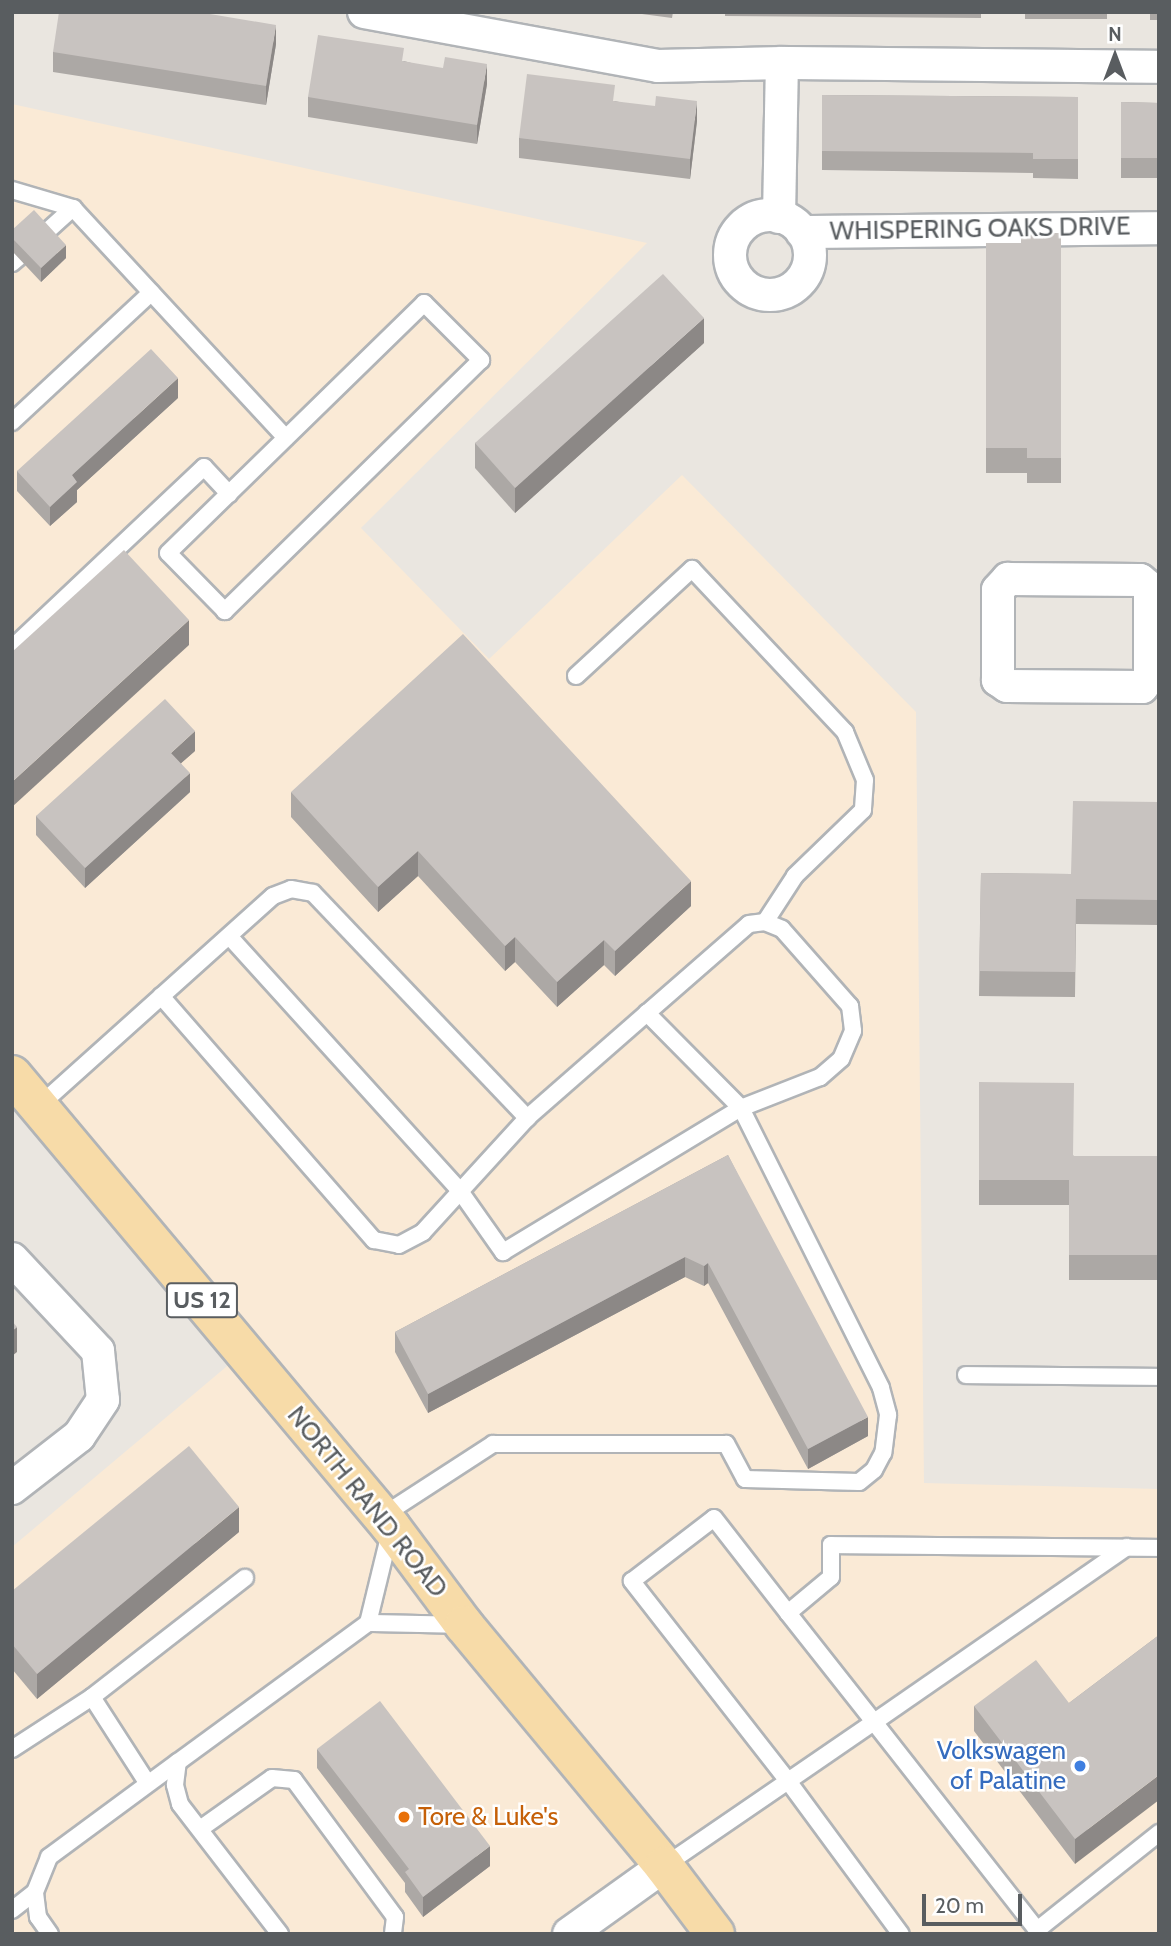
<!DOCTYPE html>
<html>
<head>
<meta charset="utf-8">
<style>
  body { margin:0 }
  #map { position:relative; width:1171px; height:1946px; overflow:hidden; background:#eae6e0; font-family:Cabin,sans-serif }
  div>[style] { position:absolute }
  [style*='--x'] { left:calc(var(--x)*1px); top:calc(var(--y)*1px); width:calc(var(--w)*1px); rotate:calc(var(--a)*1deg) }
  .commercial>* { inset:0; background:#faead6 }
  .roads { filter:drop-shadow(2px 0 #b1b4b7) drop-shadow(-2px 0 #b1b4b7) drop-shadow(0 2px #b1b4b7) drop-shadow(0 -2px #b1b4b7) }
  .lane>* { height:16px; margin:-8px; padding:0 8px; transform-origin:8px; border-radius:8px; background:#fff }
  .street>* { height:32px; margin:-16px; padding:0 16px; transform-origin:16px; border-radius:16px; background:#fff }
  .street>.ring { margin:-16px; padding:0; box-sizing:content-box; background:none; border:32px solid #fff; border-radius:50% }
  .primary>* { height:38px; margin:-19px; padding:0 19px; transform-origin:19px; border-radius:19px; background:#f7dba8 }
  .wall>* { inset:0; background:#aca8a5 }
  .shaded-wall>* { inset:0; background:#8c8886 }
  .building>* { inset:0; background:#c8c3c0 }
  .dots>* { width:19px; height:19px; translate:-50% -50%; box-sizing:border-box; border:4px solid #fff; border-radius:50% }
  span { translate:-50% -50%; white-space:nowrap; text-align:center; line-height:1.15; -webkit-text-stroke:5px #fff; paint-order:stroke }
  .shield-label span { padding:2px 5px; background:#fff; border:2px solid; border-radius:5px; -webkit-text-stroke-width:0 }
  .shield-label { font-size:24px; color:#595d60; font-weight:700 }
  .street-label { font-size:26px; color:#595d60 }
  .shop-label { font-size:26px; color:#366cbe }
  .right { translate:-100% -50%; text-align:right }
  .food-label { font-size:26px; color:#c56008 }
  .left { translate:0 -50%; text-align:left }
  .frame { position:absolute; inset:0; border:14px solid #595d60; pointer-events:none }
  .north { position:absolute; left:1080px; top:21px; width:70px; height:70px; -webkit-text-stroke:5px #fff; paint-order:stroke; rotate:0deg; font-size:19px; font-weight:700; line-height:28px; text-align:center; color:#595d60 }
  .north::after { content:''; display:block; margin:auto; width:24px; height:32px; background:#595d60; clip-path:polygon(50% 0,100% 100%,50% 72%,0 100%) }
  .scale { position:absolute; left:922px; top:1894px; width:100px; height:32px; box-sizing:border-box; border:4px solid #595d60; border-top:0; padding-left:9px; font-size:21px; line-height:24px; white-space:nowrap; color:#595d60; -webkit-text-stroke:5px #fff; paint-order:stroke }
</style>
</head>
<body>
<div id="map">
  <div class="commercial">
    <div style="clip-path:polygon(12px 104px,647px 243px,361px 528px,489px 659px,682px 475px,916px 712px,924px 1483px,1159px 1489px,1159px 1934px,12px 1934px,12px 1547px,245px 1351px,12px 1075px)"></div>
  </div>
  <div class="roads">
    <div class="lane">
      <div style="--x:12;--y:190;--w:64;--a:16.4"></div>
      <div style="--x:73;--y:208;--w:313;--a:47.2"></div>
      <div style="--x:44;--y:234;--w:39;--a:-42"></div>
      <div style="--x:12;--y:263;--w:8;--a:-40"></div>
      <div style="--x:424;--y:303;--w:81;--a:45"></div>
      <div style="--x:481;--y:360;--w:359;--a:135.6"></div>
      <div style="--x:225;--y:611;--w:81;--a:-134.5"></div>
      <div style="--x:168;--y:553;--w:358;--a:-44.3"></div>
      <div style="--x:12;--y:422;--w:190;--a:-42.9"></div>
      <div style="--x:12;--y:648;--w:264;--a:-43.3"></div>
      <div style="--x:204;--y:467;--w:37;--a:47"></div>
      <div style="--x:576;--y:676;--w:158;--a:-42.7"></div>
      <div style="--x:692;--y:569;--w:224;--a:46.8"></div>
      <div style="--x:845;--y:732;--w:52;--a:67.4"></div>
      <div style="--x:865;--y:780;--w:30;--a:94"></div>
      <div style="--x:863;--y:810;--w:95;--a:135.9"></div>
      <div style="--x:795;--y:876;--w:55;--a:123.1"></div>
      <div style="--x:229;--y:936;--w:344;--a:47.8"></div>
      <div style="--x:460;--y:1191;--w:75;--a:54.8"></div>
      <div style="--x:503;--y:1252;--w:278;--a:-31.2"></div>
      <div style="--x:741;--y:1108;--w:313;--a:63.4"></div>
      <div style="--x:881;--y:1388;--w:28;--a:75"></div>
      <div style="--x:888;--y:1415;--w:38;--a:97"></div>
      <div style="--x:883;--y:1453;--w:19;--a:118"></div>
      <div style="--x:874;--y:1470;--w:19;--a:141"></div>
      <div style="--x:859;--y:1482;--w:114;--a:-178.5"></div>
      <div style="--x:745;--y:1479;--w:40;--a:-118"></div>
      <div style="--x:726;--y:1444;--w:233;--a:180"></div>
      <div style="--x:493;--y:1444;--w:132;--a:147"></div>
      <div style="--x:161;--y:996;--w:324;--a:48.9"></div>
      <div style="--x:374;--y:1240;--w:25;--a:11"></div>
      <div style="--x:399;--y:1245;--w:27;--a:-28"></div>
      <div style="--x:423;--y:1232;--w:154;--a:-47.6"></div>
      <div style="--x:39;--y:1106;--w:314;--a:-41.9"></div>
      <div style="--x:273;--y:896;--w:19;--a:-21"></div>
      <div style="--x:291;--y:889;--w:22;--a:10"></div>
      <div style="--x:313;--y:893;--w:311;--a:46.4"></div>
      <div style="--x:527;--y:1118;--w:159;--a:-41.2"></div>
      <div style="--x:647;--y:1013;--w:135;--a:-41.1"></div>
      <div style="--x:749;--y:924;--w:16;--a:-7"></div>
      <div style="--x:765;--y:922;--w:18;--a:22"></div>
      <div style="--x:782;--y:929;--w:103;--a:48.6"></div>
      <div style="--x:850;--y:1006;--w:25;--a:83"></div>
      <div style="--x:853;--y:1031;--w:30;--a:113"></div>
      <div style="--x:841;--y:1059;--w:28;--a:139"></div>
      <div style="--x:820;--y:1077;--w:85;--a:158.6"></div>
      <div style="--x:741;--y:1108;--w:134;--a:-134.7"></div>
      <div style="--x:966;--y:1375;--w:193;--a:0.6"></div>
      <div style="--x:1127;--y:1547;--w:308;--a:145.3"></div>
      <div style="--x:874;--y:1722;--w:104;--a:145.5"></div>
      <div style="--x:788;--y:1781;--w:254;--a:-128"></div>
      <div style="--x:632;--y:1581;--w:103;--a:-37.5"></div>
      <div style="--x:714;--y:1518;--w:120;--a:52.1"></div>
      <div style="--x:788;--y:1613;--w:139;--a:51.7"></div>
      <div style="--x:874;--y:1722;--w:264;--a:51.9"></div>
      <div style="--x:1037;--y:1930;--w:156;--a:-38.5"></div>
      <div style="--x:788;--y:1613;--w:56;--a:-39.9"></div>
      <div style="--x:831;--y:1577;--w:32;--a:-90"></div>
      <div style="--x:831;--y:1545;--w:328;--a:0.5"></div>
      <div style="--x:368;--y:1623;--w:92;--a:1.2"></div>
      <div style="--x:92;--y:1697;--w:103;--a:57.2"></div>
      <div style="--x:12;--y:1749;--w:95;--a:-33"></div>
      <div style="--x:92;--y:1697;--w:194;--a:-37.9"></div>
      <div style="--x:200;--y:1829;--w:88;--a:-35.3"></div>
      <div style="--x:272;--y:1778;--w:22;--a:5"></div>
      <div style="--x:294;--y:1780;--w:170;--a:53.6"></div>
      <div style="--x:395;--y:1917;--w:17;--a:97"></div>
      <div style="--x:664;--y:1866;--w:150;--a:-34.4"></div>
      <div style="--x:788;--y:1781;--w:190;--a:53.6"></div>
      <div style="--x:12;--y:1910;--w:29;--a:-38"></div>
      <div style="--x:50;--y:1934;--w:21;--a:-125"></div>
      <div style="--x:38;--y:1917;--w:25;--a:-97"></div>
      <div style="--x:35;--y:1892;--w:38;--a:-68"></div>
      <div style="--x:49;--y:1857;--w:160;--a:-36.4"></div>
      <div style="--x:280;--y:1934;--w:164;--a:-127.6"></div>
      <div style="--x:180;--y:1804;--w:20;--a:-105"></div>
      <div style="--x:175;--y:1785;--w:23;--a:-83"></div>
      <div style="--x:178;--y:1762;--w:235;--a:-36.2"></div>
      <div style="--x:368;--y:1623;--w:93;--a:-76.3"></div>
    </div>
    <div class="street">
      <div style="--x:364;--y:12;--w:299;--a:10.4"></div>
      <div style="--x:658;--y:66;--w:124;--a:-1.4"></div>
      <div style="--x:782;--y:63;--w:377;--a:0.6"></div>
      <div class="ring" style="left:730px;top:215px;width:48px;height:48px"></div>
      <div style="--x:779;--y:217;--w:154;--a:-88.9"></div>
      <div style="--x:802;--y:232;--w:357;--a:-0.6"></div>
      <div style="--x:1008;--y:579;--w:132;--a:0.4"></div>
      <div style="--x:1140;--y:580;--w:13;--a:39"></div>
      <div style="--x:1150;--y:588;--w:89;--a:90"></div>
      <div style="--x:1150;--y:677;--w:13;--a:129"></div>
      <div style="--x:1142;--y:687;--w:135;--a:-179.6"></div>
      <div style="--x:1007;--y:686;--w:11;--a:-146"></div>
      <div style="--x:998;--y:680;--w:90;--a:-90"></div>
      <div style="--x:998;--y:590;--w:15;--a:-48"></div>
      <div style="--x:12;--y:1259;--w:126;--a:46.9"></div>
      <div style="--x:98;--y:1351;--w:49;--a:84.2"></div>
      <div style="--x:103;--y:1400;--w:43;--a:123.7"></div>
      <div style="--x:79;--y:1436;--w:85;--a:142.2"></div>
      <div style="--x:569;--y:1934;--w:117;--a:-35.6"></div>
    </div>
    <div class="primary">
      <div style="--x:12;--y:1075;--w:590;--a:50.02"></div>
      <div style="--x:391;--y:1527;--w:122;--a:53.3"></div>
      <div style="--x:464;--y:1625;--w:313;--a:50.3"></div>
      <div style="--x:664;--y:1866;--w:85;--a:53.1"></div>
    </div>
  </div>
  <div class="wall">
    <div style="clip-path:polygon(627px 12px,673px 12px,672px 18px)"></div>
    <div style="clip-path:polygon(725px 12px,981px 12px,981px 18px,725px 16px)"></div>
    <div style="clip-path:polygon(1025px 12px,1107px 12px,1107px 19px,1025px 19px)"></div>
    <div style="clip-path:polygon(1150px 12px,1159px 12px,1159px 20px,1150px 20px)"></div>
    <div style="clip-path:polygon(276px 44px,266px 105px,53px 72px,53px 52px)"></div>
    <div style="clip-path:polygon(404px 61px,487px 84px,477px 144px,308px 117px,308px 97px)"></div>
    <div style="clip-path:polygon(822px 95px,1078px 97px,1078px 179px,1033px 178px,1033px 173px,822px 170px)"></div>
    <div style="clip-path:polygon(615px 101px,697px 121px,690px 179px,519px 158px,519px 138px)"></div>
    <div style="clip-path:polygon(1121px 102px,1159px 103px,1159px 178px,1121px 178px)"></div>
    <div style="clip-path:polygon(12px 230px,66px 258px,41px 282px,12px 251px)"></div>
    <div style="clip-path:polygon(1061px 233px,1061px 483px,1027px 483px,1027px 473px,986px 473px,986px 243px,1021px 243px)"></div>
    <div style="clip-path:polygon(704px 343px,515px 513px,475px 468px,475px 443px)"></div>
    <div style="clip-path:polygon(178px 398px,77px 490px,77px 502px,50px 526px,17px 491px,17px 471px)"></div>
    <div style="clip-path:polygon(195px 751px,181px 763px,190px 792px,85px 888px,36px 835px,36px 816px)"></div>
    <div style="clip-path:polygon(291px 792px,691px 906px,615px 976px,604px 965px,557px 1007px,515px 962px,505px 971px,418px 876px,378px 912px,291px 817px)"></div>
    <div style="clip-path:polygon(1159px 802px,1159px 925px,1076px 924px,1075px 997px,979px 996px,981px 873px,1071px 874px)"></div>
    <div style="clip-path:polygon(979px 1082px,1074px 1156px,1159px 1156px,1159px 1280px,1069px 1280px,1069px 1205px,979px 1205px)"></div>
    <div style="clip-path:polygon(728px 1155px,868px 1436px,808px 1469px,708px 1283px,704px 1286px,685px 1277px,428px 1413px,395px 1352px,395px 1332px)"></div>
    <div style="clip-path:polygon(239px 1532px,37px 1699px,12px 1669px,12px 1591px)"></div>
    <div style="clip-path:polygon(1159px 1635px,1075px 1864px,974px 1731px,974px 1706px,1069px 1703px)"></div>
    <div style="clip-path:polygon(317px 1749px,490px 1866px,423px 1917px,405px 1892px,405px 1883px,317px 1768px)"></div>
  </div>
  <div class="shaded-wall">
    <div style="clip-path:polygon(276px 25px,276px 44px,266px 105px,266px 86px)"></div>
    <div style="clip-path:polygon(487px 64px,487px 84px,477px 144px,477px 125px)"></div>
    <div style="clip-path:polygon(697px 101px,697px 121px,690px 179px,690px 159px)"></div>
    <div style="clip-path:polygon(66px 245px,66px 258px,41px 282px,41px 268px)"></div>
    <div style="clip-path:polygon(704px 318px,704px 343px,515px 513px,515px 488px)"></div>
    <div style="clip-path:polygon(178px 378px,178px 398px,77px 490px,77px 502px,50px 526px,50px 507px,72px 475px)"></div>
    <div style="clip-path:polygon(189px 620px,189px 645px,12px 807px,12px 782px)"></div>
    <div style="clip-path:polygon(195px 731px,195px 751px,171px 772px,171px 753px)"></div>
    <div style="clip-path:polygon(190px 773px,190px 792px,85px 888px,85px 868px)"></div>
    <div style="clip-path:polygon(418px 851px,418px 876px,378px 912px,378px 887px)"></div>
    <div style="clip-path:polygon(691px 881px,691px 906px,615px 976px,615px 951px)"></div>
    <div style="clip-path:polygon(515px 937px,515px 962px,505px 971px,505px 946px)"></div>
    <div style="clip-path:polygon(604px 940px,604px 965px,557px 1007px,557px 982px)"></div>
    <div style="clip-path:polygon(685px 1257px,685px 1277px,428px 1413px,428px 1394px)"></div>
    <div style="clip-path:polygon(708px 1263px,708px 1283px,704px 1286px,704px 1266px)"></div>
    <div style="clip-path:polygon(17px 1327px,17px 1352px,12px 1356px,12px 1331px)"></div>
    <div style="clip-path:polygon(868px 1417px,868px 1436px,808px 1469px,808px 1449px)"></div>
    <div style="clip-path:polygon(239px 1507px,239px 1532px,37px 1699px,37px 1674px)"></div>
    <div style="clip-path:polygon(1159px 1775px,1159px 1800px,1075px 1864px,1075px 1839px)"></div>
    <div style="clip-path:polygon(490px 1846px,490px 1866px,423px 1917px,423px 1897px)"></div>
  </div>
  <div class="building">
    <div style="clip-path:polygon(59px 12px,198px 12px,276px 25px,266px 86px,53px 52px)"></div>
    <div style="clip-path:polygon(318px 35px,404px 48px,402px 61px,443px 68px,445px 57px,487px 64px,477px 125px,308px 97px)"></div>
    <div style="clip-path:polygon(527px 74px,615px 85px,613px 101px,655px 106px,656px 96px,697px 101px,690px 159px,519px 138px)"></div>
    <div style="clip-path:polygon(822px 95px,1078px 97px,1078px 159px,1033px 159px,1033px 153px,822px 151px)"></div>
    <div style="clip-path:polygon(1121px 102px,1159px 103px,1159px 158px,1121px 158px)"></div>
    <div style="clip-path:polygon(34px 210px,66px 245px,41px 268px,12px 238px,12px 230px)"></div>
    <div style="clip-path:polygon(1021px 233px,1061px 233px,1061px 458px,1027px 458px,1027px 448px,986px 448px,986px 243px,1021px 243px)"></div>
    <div style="clip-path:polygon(663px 274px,704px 318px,515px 488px,475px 443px)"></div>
    <div style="clip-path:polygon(151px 349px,178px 378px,72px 475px,77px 482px,50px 507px,17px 471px)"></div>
    <div style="clip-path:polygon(124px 550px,189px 620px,12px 782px,12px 652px)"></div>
    <div style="clip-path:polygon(463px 634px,691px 881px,615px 951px,604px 940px,557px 982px,515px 937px,505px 946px,418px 851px,378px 887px,291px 792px)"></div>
    <div style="clip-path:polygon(165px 699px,195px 731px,171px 753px,190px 773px,85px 868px,36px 816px)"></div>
    <div style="clip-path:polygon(1073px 801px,1159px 802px,1159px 900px,1076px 899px,1075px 972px,979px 971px,981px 873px,1071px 874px)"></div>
    <div style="clip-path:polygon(979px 1082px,1074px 1083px,1073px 1156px,1159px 1156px,1159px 1255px,1069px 1255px,1069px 1180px,979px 1180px)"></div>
    <div style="clip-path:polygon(728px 1155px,868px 1417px,808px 1449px,708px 1263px,704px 1266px,685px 1257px,428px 1394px,395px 1332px)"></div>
    <div style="clip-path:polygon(12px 1321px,17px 1327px,12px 1331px)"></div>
    <div style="clip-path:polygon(189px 1446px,239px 1507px,37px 1674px,12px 1644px,12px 1591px)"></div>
    <div style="clip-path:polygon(1159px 1635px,1159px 1775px,1075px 1839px,974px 1706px,1036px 1660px,1069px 1703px)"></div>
    <div style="clip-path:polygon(380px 1701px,490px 1846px,423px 1897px,405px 1872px,409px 1869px,317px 1749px)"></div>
  </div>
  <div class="dots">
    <div style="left:1080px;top:1766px;background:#3f7fe0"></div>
    <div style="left:404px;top:1817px;background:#e8710a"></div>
  </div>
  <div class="shield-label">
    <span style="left:202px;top:1300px">US 12</span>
  </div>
  <div class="street-label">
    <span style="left:980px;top:229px;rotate:-1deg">WHISPERING OAKS DRIVE</span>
    <span style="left:367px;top:1502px;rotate:51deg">NORTH RAND ROAD</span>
  </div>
  <div class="shop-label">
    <span class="right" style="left:1066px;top:1766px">Volkswagen<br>of Palatine</span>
  </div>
  <div class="food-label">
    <span class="left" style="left:418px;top:1817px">Tore &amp; Luke's</span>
  </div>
  <div class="frame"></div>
  <div class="north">N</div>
  <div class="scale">20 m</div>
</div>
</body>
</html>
